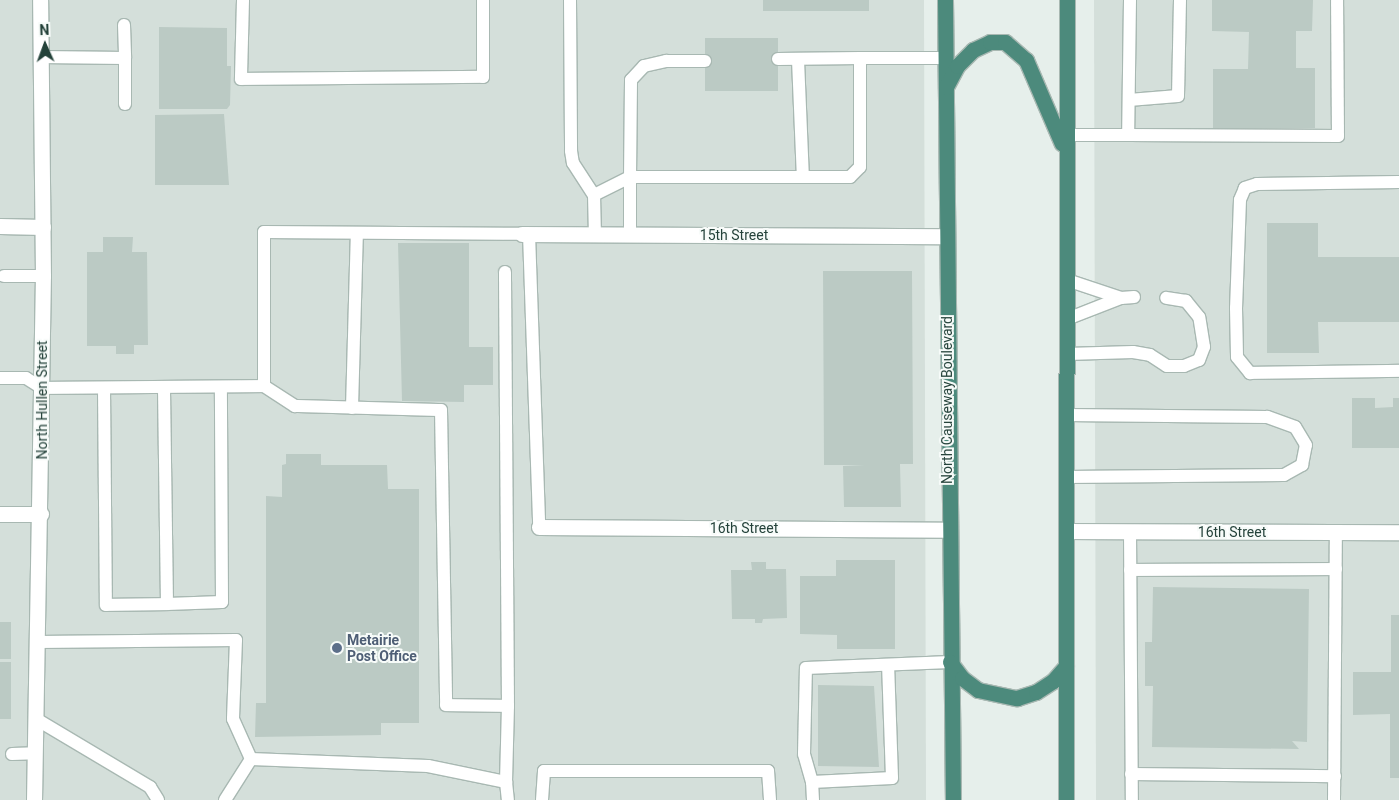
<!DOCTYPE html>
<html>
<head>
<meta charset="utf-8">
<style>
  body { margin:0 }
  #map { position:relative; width:1399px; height:800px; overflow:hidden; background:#e6efeb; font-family:Roboto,sans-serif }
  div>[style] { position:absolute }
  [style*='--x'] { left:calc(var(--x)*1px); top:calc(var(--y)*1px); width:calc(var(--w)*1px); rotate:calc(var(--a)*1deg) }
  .built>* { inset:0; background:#d4dfda }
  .building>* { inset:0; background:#bbcac4 }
  .roads { filter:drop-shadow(1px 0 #a8b8b2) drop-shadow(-1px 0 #a8b8b2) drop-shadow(0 1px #a8b8b2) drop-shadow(0 -1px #a8b8b2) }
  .service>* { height:12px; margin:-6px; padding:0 6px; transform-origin:6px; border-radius:6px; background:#fff }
  .minor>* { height:15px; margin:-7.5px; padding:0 7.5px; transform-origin:7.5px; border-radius:7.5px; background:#fff }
  .trunk>* { height:15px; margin:-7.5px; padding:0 7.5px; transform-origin:7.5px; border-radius:7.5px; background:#4c8a7c }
  .dots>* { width:14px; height:14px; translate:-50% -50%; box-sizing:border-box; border:2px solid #f7fbf9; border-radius:50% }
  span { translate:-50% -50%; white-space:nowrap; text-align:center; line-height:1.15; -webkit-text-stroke:4px #f7fbf9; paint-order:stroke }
  .street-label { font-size:14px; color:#24423a }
  .service-label { font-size:14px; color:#4e5e75; font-weight:700 }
  .left { translate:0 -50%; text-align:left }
  .north { position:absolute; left:20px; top:20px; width:50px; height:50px; -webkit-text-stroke:4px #f7fbf9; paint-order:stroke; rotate:358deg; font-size:14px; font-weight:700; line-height:20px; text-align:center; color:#24423a }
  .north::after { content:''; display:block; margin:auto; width:18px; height:22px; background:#24423a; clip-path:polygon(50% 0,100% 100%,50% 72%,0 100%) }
</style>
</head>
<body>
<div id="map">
  <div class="built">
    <div style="clip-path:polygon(0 0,924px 0,926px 800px,0 800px)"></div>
    <div style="clip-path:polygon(1094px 0,1399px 0,1399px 800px,1096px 800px)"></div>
  </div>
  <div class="building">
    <div style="clip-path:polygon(763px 0,869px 0,869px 11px,763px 11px)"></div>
    <div style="clip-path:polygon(1212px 0,1313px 0,1312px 31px,1296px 31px,1296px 68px,1315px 68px,1315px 128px,1213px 128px,1213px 69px,1248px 69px,1249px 32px,1212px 31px)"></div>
    <div style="clip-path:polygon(159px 27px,227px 28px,227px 66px,231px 66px,230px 105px,227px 109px,159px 109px)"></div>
    <div style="clip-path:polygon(705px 38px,778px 38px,778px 91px,705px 91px)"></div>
    <div style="clip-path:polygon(224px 114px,229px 185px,155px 185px,155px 115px)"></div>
    <div style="clip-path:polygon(1267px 223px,1318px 223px,1318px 257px,1399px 257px,1399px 322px,1318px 322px,1319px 353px,1267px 353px)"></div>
    <div style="clip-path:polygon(103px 237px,133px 237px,132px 252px,147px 252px,148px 345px,134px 345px,134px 354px,116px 354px,116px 346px,87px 346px,87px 252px,103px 252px)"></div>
    <div style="clip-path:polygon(398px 243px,469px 243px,469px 347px,493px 347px,493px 385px,464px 385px,464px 402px,402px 401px)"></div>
    <div style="clip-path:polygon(823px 271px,912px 271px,913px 464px,900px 464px,901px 507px,844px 507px,843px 466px,865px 465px,824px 465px)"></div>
    <div style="clip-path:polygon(1352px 398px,1375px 398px,1375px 408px,1393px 407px,1393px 398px,1399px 398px,1399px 448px,1352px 448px)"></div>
    <div style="clip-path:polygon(286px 454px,321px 454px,321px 465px,387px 465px,388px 489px,419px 489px,419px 723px,381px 723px,381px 735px,255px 737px,256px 703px,266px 703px,266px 496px,282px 497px,282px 465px,286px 464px)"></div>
    <div style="clip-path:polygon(836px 560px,895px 560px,895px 649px,837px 649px,837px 635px,800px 634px,800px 576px,836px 576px)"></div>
    <div style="clip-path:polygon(751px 562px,766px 562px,766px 569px,786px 569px,787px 618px,763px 619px,762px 623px,755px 623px,755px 619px,732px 619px,731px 570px,752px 570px)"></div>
    <div style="clip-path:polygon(1153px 587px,1309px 589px,1307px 742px,1292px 741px,1299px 749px,1152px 747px,1153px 686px,1145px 686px,1145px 642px,1152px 642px)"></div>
    <div style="clip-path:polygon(1391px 615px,1399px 615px,1399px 778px,1390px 778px,1390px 714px,1353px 715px,1353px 672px,1391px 672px)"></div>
    <div style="clip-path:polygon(0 622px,11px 622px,11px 659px,0 659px)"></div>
    <div style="clip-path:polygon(0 662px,11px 662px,11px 719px,0 719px)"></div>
    <div style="clip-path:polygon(818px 685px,874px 686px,879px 767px,818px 766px)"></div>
  </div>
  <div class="roads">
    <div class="service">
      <div style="--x:243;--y:0;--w:79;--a:91.5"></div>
      <div style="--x:241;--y:79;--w:242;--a:-0.5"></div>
      <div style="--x:483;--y:77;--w:77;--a:-90"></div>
      <div style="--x:570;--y:0;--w:151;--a:89.6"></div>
      <div style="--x:571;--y:151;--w:12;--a:81"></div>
      <div style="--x:573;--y:163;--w:38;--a:57"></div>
      <div style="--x:594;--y:195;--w:40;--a:88.6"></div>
      <div style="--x:1130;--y:0;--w:135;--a:90.8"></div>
      <div style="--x:1128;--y:135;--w:210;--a:0.3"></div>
      <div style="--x:1338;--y:136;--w:136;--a:-90.4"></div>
      <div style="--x:124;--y:25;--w:33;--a:88"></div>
      <div style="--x:41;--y:57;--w:84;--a:0.7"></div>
      <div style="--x:125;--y:58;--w:46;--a:90"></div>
      <div style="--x:778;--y:59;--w:82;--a:-0.7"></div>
      <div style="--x:798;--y:60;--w:117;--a:87.6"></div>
      <div style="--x:1129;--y:100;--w:49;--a:-4.7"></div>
      <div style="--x:1178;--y:96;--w:96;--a:-88.8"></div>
      <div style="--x:1065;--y:135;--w:63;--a:0"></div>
      <div style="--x:1399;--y:182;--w:142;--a:179.2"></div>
      <div style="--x:1257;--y:184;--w:13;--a:162"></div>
      <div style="--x:1245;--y:188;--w:13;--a:113"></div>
      <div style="--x:1240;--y:200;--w:108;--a:92.1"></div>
      <div style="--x:1236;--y:308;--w:49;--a:88.8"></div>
      <div style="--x:1237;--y:357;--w:21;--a:51"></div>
      <div style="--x:1250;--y:373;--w:149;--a:-0.8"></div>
      <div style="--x:594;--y:195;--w:40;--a:-26.6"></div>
      <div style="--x:630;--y:177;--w:97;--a:-89.4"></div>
      <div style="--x:631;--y:80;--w:19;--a:-47"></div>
      <div style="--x:644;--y:66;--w:23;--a:-13"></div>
      <div style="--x:666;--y:61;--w:39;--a:0"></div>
      <div style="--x:529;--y:234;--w:293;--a:88"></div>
      <div style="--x:630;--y:235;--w:58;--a:-90"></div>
      <div style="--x:630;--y:177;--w:220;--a:0"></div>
      <div style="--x:850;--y:177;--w:14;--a:-45"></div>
      <div style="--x:860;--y:167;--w:109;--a:-90"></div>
      <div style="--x:860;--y:58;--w:85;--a:0"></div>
      <div style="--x:4;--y:276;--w:39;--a:0"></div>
      <div style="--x:1121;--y:298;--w:13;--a:-4"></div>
      <div style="--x:1067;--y:319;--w:58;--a:-21.3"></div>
      <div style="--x:1121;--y:298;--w:57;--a:-161.6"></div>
      <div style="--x:1067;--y:354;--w:66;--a:-1.7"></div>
      <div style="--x:1133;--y:352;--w:17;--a:10"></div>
      <div style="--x:1150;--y:355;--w:20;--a:33"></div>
      <div style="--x:1167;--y:366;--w:17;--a:0"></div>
      <div style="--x:1184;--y:366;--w:16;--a:-22"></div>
      <div style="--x:1199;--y:360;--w:14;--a:-69"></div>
      <div style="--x:1204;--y:347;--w:30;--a:-99"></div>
      <div style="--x:1199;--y:317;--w:21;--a:-129"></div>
      <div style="--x:1186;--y:301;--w:20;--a:-171"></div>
      <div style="--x:0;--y:378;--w:26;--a:0"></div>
      <div style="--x:26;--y:378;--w:19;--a:32"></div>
      <div style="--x:42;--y:388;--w:222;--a:-0.5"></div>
      <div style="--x:264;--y:386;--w:154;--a:-90"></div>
      <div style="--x:264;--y:232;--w:258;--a:0.4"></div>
      <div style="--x:264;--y:386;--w:37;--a:33"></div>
      <div style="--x:295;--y:406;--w:146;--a:1.6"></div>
      <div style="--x:441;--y:410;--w:295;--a:89"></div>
      <div style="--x:446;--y:705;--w:62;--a:0.9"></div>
      <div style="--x:508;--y:706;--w:434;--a:-90.4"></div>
      <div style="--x:104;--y:388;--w:217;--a:89.5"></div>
      <div style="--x:106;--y:605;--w:61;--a:-0.9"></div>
      <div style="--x:167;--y:604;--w:217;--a:-90.8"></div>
      <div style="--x:352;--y:408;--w:175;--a:-88.4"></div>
      <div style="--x:1066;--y:477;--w:218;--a:-0.5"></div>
      <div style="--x:1284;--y:475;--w:21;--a:-29"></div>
      <div style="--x:1302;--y:465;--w:20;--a:-79"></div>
      <div style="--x:1306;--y:445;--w:21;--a:-121"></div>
      <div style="--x:1295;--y:427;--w:30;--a:-160"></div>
      <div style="--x:1267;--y:417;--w:201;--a:-179.4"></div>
      <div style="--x:1130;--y:532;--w:268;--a:89.6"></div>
      <div style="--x:1130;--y:570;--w:206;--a:-0.3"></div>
      <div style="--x:167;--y:604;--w:55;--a:-2.1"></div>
      <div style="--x:222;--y:602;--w:215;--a:-90.3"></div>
      <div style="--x:38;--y:642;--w:198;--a:-0.6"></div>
      <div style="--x:236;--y:640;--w:79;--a:92.2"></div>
      <div style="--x:233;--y:719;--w:44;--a:65.8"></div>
      <div style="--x:36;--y:719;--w:133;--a:30.8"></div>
      <div style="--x:150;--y:787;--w:15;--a:58"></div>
      <div style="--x:12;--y:754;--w:23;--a:-2"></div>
      <div style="--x:251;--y:759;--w:177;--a:2.3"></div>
      <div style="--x:428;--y:766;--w:80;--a:11.6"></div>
      <div style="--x:506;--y:782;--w:18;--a:84"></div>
      <div style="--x:1131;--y:774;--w:204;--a:0.6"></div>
      <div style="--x:506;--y:782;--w:76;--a:-88.5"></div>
      <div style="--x:812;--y:782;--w:80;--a:-2.9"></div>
      <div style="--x:892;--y:778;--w:112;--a:-92"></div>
      <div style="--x:225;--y:800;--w:49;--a:-57.6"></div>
      <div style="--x:542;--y:800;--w:29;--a:-86"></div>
      <div style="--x:544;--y:771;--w:224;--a:0"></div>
      <div style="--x:768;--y:771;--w:29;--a:86"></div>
      <div style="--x:813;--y:800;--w:18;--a:-93"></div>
      <div style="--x:812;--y:782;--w:29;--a:-106"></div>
      <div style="--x:804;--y:754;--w:86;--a:-88.7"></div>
      <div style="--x:806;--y:668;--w:144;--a:-2.4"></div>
      <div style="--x:1334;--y:800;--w:268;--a:-89.6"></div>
    </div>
    <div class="minor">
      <div style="--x:0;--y:226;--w:43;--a:1.3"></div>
      <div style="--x:522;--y:234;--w:424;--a:0.3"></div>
      <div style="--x:0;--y:514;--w:41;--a:0"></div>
      <div style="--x:539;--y:527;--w:409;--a:0.4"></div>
      <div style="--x:1066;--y:531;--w:333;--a:0.2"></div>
      <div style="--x:34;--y:800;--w:524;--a:-89.02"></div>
      <div style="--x:43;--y:276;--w:276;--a:-90.6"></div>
    </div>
    <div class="trunk">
      <div style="--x:945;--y:0;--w:800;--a:89.43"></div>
      <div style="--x:946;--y:87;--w:24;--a:-62"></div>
      <div style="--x:957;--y:66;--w:23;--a:-45"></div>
      <div style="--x:973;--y:50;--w:19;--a:-25"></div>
      <div style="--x:990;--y:42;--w:15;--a:0"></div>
      <div style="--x:1005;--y:42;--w:28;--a:41"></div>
      <div style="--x:1026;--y:60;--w:91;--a:66.8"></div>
      <div style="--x:950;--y:662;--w:20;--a:53"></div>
      <div style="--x:962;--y:678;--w:20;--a:37"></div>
      <div style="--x:978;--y:690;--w:40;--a:12"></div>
      <div style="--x:1017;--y:698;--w:20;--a:-18"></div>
      <div style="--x:1036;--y:692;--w:20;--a:-33"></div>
      <div style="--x:1053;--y:681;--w:20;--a:-49"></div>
      <div style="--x:1066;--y:800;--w:800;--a:-89.93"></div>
    </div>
  </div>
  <div class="dots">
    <div style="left:337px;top:648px;background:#5c6f8a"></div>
  </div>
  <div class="street-label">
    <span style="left:734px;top:235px">15th Street</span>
    <span style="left:42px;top:400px;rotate:-90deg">North Hullen Street</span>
    <span style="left:947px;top:400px;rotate:-90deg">North Causeway Boulevard</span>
    <span style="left:744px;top:528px">16th Street</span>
    <span style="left:1232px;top:532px">16th Street</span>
  </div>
  <div class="service-label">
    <span class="left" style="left:347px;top:648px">Metairie<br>Post Office</span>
  </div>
  <div class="north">N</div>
</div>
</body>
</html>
